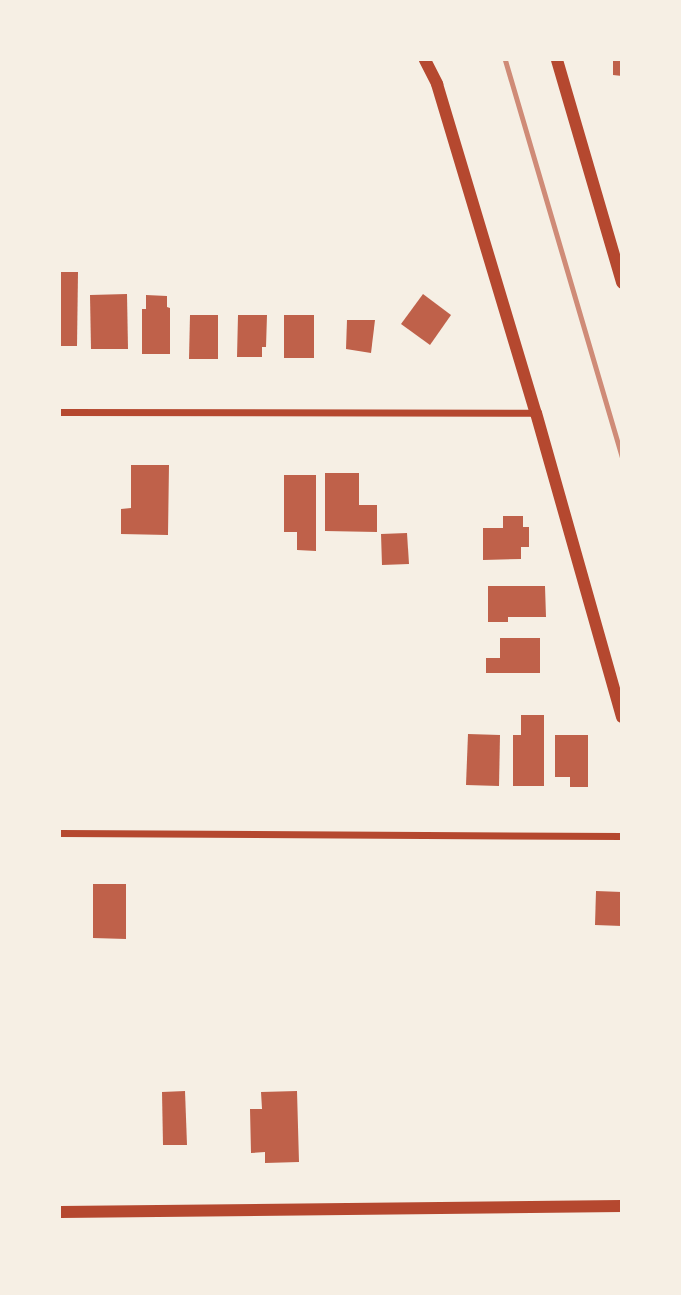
<!DOCTYPE html>
<html>
<head>
<meta charset="utf-8">
<style>
  body { margin:0 }
  #map { position:relative; width:681px; height:1295px; overflow:hidden; background:#f6efe4; font-family:Cabin,sans-serif }
  div>[style] { position:absolute }
  [style*='--x'] { left:calc(var(--x)*1px); top:calc(var(--y)*1px); width:calc(var(--w)*1px); rotate:calc(var(--a)*1deg) }
  .building>* { inset:0; background:#bf614a }
  .minor>* { height:7px; margin:-3.5px; padding:0 3.5px; transform-origin:3.5px; border-radius:3.5px; background:#b5482f }
  .tertiary>* { height:12px; margin:-6px; padding:0 6px; transform-origin:6px; border-radius:6px; background:#b5482f }
  .rail>* { height:5px; margin:-2.5px; padding:0 2.5px; transform-origin:2.5px; border-radius:2.5px; background:#cf8b77 }
  span { translate:-50% -50%; white-space:nowrap; text-align:center; line-height:1.15; -webkit-text-stroke:6px #f6efe4; paint-order:stroke }
  .frame { position:absolute; inset:0; border:61px solid #f6efe4; pointer-events:none }
</style>
</head>
<body>
<div id="map">
  <div class="building">
    <div style="clip-path:polygon(613px 60px,622px 60px,622px 76px,613px 75px)"></div>
    <div style="clip-path:polygon(60px 272px,78px 272px,77px 346px,60px 346px)"></div>
    <div style="clip-path:polygon(127px 294px,128px 349px,91px 349px,90px 295px)"></div>
    <div style="clip-path:polygon(423px 294px,451px 315px,430px 345px,401px 324px)"></div>
    <div style="clip-path:polygon(146px 295px,167px 296px,167px 307px,170px 308px,170px 354px,142px 354px,142px 309px,146px 309px)"></div>
    <div style="clip-path:polygon(190px 315px,218px 315px,218px 359px,189px 359px)"></div>
    <div style="clip-path:polygon(238px 315px,267px 315px,266px 347px,262px 347px,262px 357px,237px 357px)"></div>
    <div style="clip-path:polygon(284px 315px,314px 315px,314px 358px,284px 358px)"></div>
    <div style="clip-path:polygon(347px 320px,375px 320px,371px 353px,346px 349px)"></div>
    <div style="clip-path:polygon(131px 465px,169px 465px,168px 535px,121px 534px,121px 509px,131px 508px)"></div>
    <div style="clip-path:polygon(325px 473px,359px 473px,359px 505px,377px 505px,377px 532px,325px 531px)"></div>
    <div style="clip-path:polygon(284px 475px,316px 475px,316px 551px,297px 550px,297px 532px,284px 532px)"></div>
    <div style="clip-path:polygon(503px 516px,523px 516px,523px 527px,529px 527px,529px 547px,521px 547px,521px 559px,483px 560px,483px 528px,503px 528px)"></div>
    <div style="clip-path:polygon(407px 533px,409px 564px,382px 565px,381px 534px)"></div>
    <div style="clip-path:polygon(488px 586px,545px 586px,546px 617px,508px 617px,508px 622px,488px 622px)"></div>
    <div style="clip-path:polygon(500px 638px,540px 638px,540px 673px,486px 673px,486px 658px,500px 658px)"></div>
    <div style="clip-path:polygon(521px 715px,544px 715px,544px 786px,513px 786px,513px 735px,521px 735px)"></div>
    <div style="clip-path:polygon(468px 734px,500px 735px,499px 786px,466px 785px)"></div>
    <div style="clip-path:polygon(555px 735px,588px 735px,588px 787px,570px 787px,570px 777px,555px 777px)"></div>
    <div style="clip-path:polygon(93px 884px,126px 884px,126px 939px,93px 938px)"></div>
    <div style="clip-path:polygon(596px 891px,622px 892px,622px 926px,595px 925px)"></div>
    <div style="clip-path:polygon(185px 1091px,187px 1145px,163px 1145px,162px 1092px)"></div>
    <div style="clip-path:polygon(297px 1091px,299px 1162px,265px 1163px,265px 1152px,251px 1153px,250px 1109px,262px 1109px,261px 1092px)"></div>
  </div>
  <div class="minor">
    <div style="--x:60;--y:412;--w:476;--a:0.1"></div>
    <div style="--x:60;--y:833;--w:562;--a:0.31"></div>
  </div>
  <div class="tertiary">
    <div style="--x:425;--y:60;--w:27;--a:63"></div>
    <div style="--x:437;--y:84;--w:344;--a:73.3"></div>
    <div style="--x:536;--y:413;--w:316;--a:74.2"></div>
    <div style="--x:557;--y:60;--w:232;--a:73.7"></div>
    <div style="--x:60;--y:1212;--w:562;--a:-0.61"></div>
  </div>
  <div class="rail">
    <div style="--x:505;--y:60;--w:414;--a:73.6"></div>
  </div>
  <div class="frame"></div>
</div>
</body>
</html>
